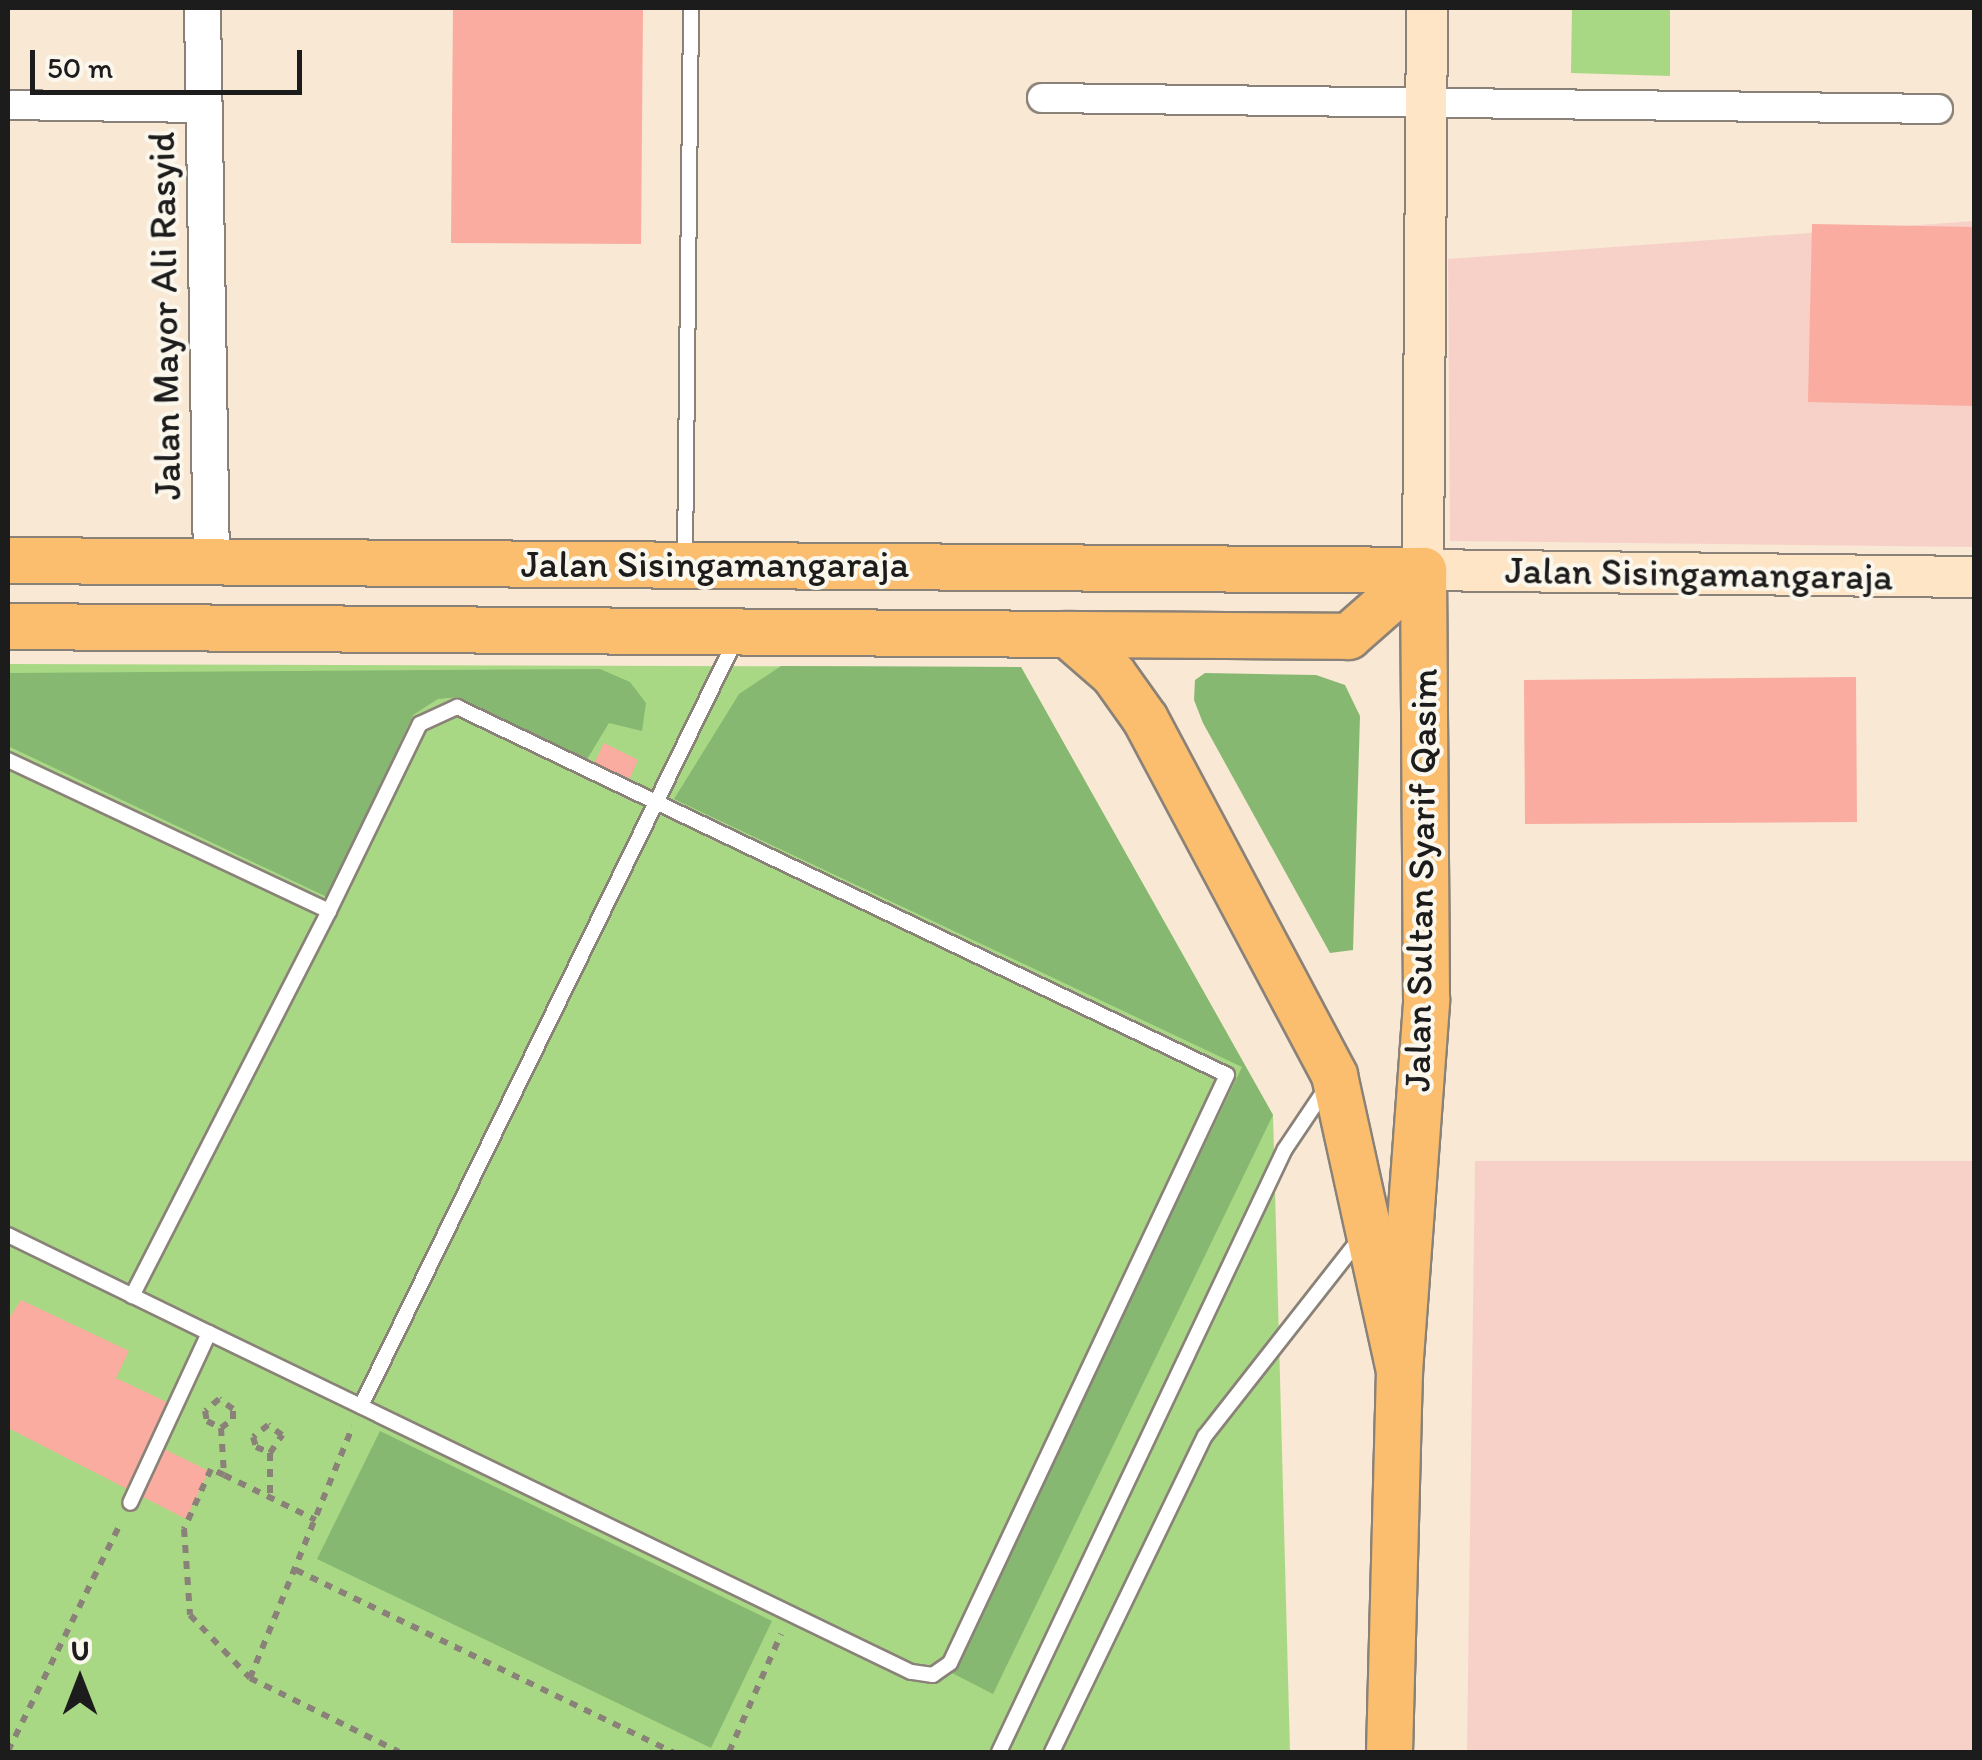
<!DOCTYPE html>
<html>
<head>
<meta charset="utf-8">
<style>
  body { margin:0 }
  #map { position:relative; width:1982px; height:1760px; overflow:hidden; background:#f8e8d4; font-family:Itim,sans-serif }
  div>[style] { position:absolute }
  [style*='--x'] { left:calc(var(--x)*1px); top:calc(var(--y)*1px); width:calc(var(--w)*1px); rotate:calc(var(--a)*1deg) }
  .built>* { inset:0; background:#f7d1c8 }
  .green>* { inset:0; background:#a9d885 }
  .forest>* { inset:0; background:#86b872 }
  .building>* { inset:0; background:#f9ac9f }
  .path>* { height:6px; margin-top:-3px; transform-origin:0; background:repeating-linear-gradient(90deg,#8a8278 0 8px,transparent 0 16px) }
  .roads { filter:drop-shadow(2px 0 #8a8278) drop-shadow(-2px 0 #8a8278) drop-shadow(0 2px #8a8278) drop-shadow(0 -2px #8a8278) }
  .service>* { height:14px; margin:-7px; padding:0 7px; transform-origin:7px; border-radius:7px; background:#fff }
  .minor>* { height:28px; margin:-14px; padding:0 14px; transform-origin:14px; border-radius:14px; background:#fff }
  .tertiary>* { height:35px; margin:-17.5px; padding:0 17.5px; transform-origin:17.5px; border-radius:17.5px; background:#fff }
  .secondary>* { height:40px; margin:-20px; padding:0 20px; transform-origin:20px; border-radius:20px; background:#fde5c5 }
  .primary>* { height:45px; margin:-22.5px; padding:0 22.5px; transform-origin:22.5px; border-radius:22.5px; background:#fbbe6e }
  span { translate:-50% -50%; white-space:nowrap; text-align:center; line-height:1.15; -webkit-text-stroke:8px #fbf7ec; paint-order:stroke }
  .street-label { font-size:38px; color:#1c1c1c }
  .frame { position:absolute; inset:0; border:10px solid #1c1c1c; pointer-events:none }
  .north { position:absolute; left:30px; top:1630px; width:100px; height:100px; -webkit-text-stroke:8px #fbf7ec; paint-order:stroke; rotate:0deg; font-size:28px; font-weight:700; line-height:40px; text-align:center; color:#1c1c1c }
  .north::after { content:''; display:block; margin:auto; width:35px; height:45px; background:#1c1c1c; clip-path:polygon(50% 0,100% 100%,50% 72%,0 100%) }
  .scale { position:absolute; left:30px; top:50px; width:272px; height:45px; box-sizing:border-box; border:5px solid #1c1c1c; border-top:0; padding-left:12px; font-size:30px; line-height:35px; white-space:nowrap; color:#1c1c1c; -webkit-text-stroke:8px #fbf7ec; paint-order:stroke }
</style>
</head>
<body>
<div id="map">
  <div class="built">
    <div style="clip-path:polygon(1974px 221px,1974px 547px,1450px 541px,1448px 259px)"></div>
    <div style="clip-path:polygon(1475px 1161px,1974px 1161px,1974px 1752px,1467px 1752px)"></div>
  </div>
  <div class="green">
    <div style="clip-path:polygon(1572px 8px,1670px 8px,1670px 76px,1571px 73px)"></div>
    <div style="clip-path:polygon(8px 664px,1021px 667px,1273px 1115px,1290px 1752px,8px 1752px)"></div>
  </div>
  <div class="forest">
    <div style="clip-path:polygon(781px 666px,1021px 667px,1273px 1115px,993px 1694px,952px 1673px,1242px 1067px,674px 799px,739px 694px)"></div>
    <div style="clip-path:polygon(600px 669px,630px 682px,646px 703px,642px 731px,609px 723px,586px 761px,459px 697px,438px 699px,413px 715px,327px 897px,8px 746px,8px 673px)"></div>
    <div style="clip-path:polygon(1205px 673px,1316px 675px,1345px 685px,1360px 716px,1353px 950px,1330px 953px,1203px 723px,1194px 700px,1195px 680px)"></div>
    <div style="clip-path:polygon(380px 1431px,772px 1621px,711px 1748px,317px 1559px)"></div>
  </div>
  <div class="building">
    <div style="clip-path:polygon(453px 8px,643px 8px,641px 244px,451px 243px)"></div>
    <div style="clip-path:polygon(1812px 224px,1974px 227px,1974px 406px,1808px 402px)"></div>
    <div style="clip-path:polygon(1856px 677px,1857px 822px,1525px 824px,1524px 680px)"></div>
    <div style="clip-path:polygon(604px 743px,638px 760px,629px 780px,594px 764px)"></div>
    <div style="clip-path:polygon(21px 1300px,129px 1351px,116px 1378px,175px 1406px,156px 1445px,209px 1471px,186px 1519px,8px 1428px,8px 1320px)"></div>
  </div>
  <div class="path">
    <div style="--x:221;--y:1428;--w:15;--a:-37"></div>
    <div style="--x:233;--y:1419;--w:10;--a:-90"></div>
    <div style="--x:233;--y:1409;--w:17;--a:-144"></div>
    <div style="--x:219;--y:1399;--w:18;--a:139"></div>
    <div style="--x:205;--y:1411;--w:10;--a:79"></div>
    <div style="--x:207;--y:1421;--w:16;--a:27"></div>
    <div style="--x:221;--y:1428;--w:47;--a:86.3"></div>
    <div style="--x:224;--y:1475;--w:102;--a:26.1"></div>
    <div style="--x:270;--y:1453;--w:22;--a:-56"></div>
    <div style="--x:282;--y:1435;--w:17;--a:-144"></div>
    <div style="--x:268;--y:1425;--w:19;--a:141"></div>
    <div style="--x:253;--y:1437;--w:10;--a:73"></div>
    <div style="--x:256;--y:1447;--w:15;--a:23"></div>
    <div style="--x:270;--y:1453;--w:44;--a:90"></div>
    <div style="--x:224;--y:1475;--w:14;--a:-155"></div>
    <div style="--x:211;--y:1469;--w:66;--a:114.2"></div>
    <div style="--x:184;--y:1529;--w:86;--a:86"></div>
    <div style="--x:190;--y:1615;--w:87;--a:46.4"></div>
    <div style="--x:250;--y:1678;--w:166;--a:26.4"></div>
    <div style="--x:296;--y:1570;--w:419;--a:25.8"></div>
    <div style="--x:250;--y:1678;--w:272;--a:-67.8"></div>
    <div style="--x:8;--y:1751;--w:253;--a:-63.7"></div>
    <div style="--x:729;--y:1752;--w:129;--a:-66.2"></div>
  </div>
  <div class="roads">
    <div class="service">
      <div style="--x:685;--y:557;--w:549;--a:-89.37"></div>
      <div style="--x:8;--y:760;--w:355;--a:25.2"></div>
      <div style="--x:329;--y:911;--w:208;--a:-64.1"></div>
      <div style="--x:420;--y:724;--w:41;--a:-24.7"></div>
      <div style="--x:457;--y:707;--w:853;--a:25.54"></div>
      <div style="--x:1227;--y:1075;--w:650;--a:115.22"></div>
      <div style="--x:950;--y:1663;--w:21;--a:145"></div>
      <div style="--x:933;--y:1675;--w:22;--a:-172"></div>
      <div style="--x:911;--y:1672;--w:780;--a:-154.22"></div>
      <div style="--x:209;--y:1333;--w:187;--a:114.9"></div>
      <div style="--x:8;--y:1235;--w:224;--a:26"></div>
      <div style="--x:132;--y:1296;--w:432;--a:-62.9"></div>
      <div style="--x:361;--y:1406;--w:854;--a:-63.95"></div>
      <div style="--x:999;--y:1752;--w:667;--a:-64.63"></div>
      <div style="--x:1285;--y:1149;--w:73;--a:-56.1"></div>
      <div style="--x:1052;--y:1752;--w:351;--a:-64.2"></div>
      <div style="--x:1205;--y:1436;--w:253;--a:-51.9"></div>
    </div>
    <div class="minor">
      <div style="--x:1042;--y:98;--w:896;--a:0.7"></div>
      <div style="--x:8;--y:105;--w:196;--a:0.9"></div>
    </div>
    <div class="tertiary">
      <div style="--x:202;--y:8;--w:554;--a:89.07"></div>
    </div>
    <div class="secondary">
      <div style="--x:1427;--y:8;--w:562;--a:90.41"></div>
      <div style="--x:1423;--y:570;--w:551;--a:0.73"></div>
    </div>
    <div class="primary">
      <div style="--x:8;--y:560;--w:1415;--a:0.4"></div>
      <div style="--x:8;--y:626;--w:1059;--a:0.43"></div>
      <div style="--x:1067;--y:634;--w:61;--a:41"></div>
      <div style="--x:1113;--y:674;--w:55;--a:54.6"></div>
      <div style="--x:1145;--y:719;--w:403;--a:62"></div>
      <div style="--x:1334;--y:1075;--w:303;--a:77.6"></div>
      <div style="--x:1067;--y:634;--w:281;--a:0.4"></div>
      <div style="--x:1348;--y:636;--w:100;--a:-41.3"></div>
      <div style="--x:1389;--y:1752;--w:381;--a:-88.5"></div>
      <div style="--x:1399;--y:1371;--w:373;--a:-85.8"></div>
      <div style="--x:1426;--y:999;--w:429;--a:-90.4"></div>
    </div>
  </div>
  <div class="street-label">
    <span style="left:165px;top:316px;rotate:-91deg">Jalan Mayor Ali Rasyid</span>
    <span style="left:715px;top:565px">Jalan Sisingamangaraja</span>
    <span style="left:1699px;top:574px;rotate:1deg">Jalan Sisingamangaraja</span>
    <span style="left:1421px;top:880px;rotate:-89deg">Jalan Sultan Syarif Qasim</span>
  </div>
  <div class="frame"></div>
  <div class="north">U</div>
  <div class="scale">50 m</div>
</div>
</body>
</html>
